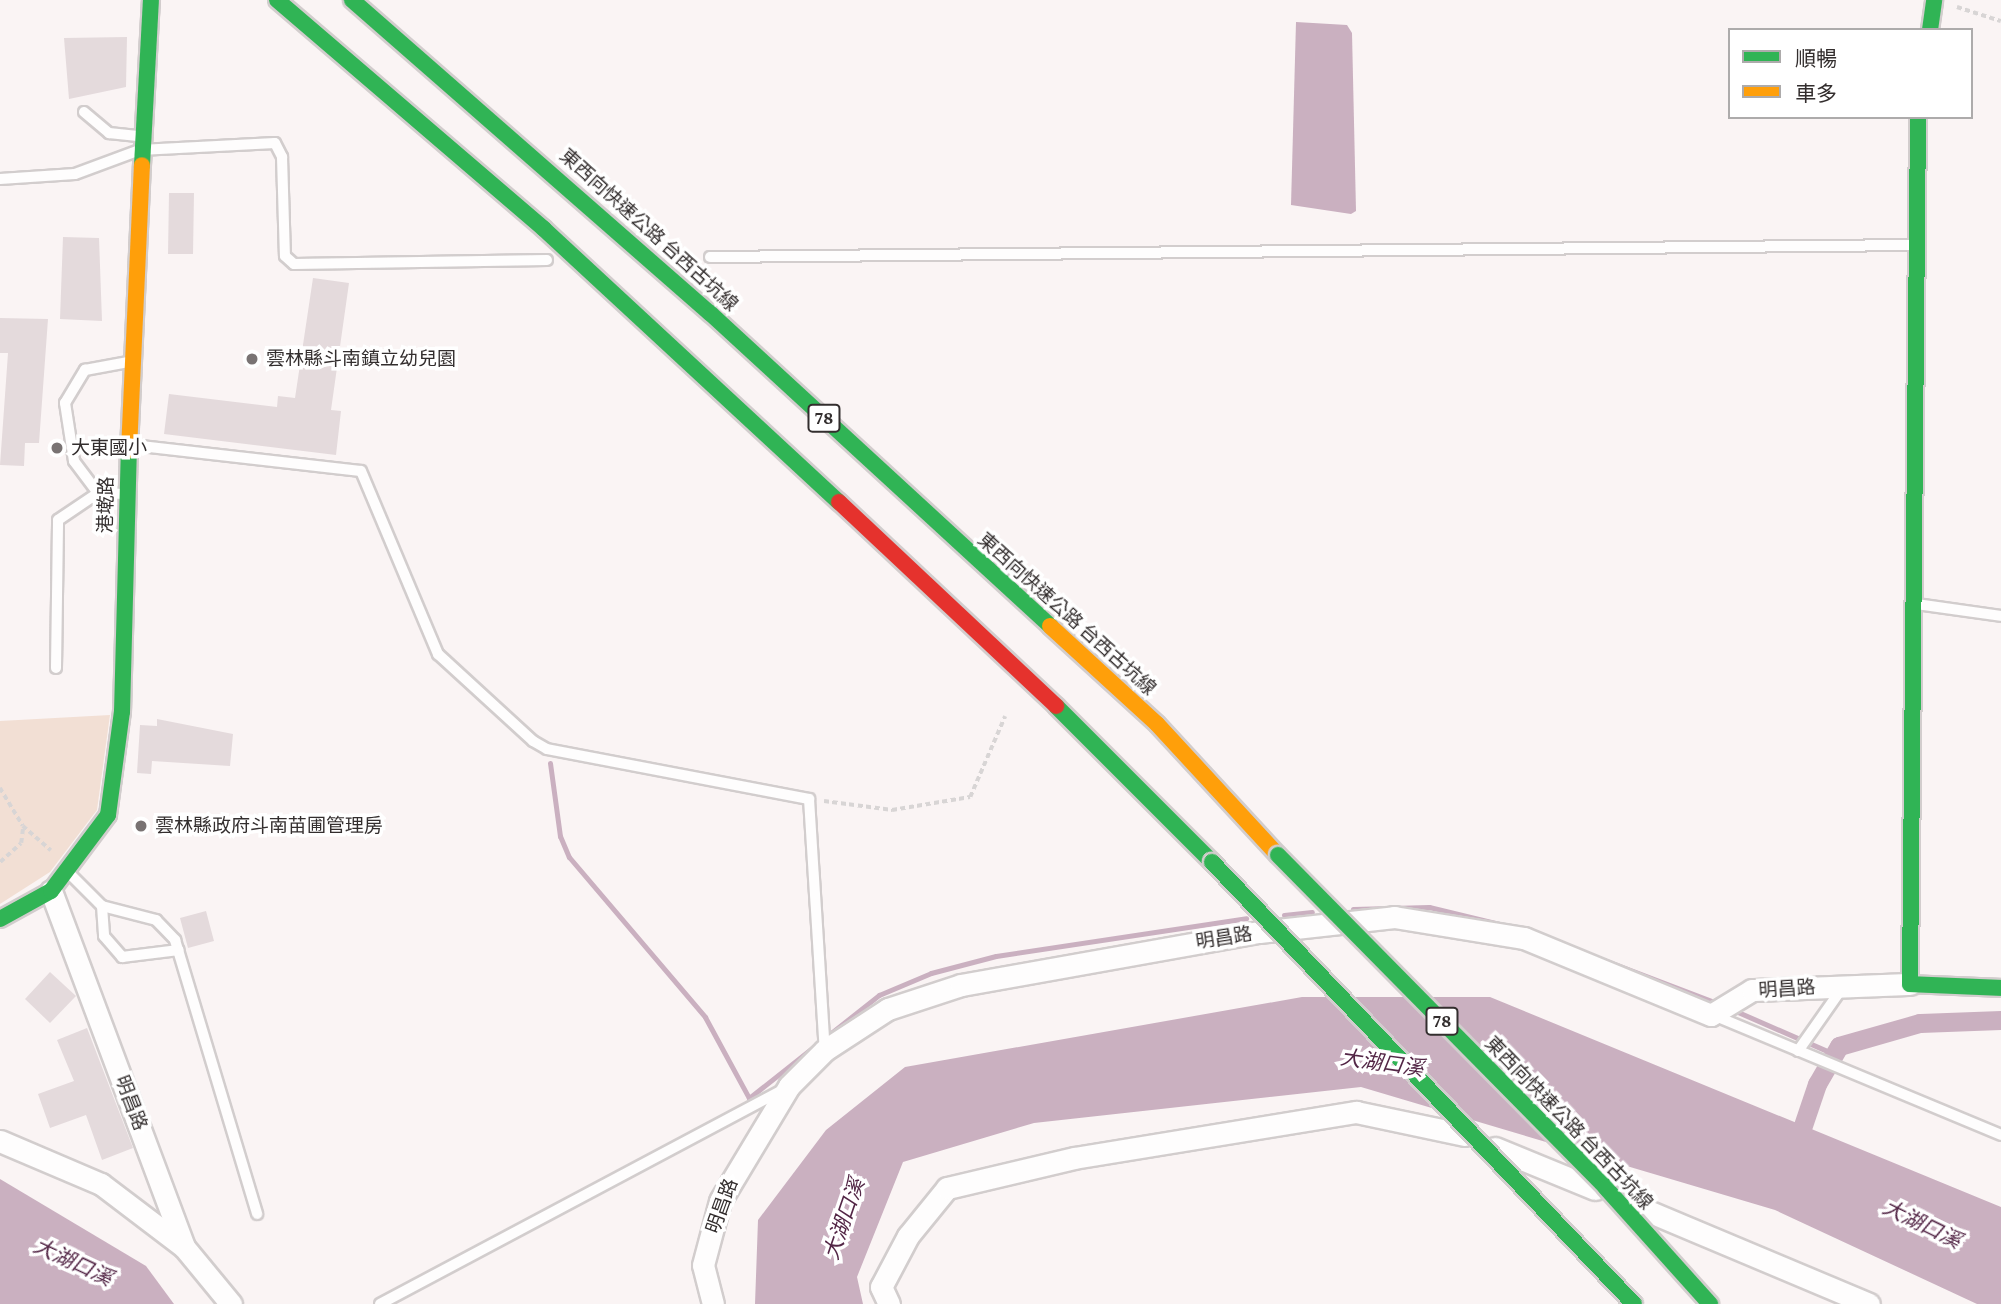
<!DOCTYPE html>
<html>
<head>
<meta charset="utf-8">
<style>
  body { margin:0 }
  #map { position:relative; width:2001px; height:1304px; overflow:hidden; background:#faf4f4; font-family:"Crimson Pro","Noto Sans TC",serif }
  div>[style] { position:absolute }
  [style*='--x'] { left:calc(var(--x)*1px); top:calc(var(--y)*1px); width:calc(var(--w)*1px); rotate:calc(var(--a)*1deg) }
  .green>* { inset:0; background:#f2dfd4 }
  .water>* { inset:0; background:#cab0c0 }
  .stream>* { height:5px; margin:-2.5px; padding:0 2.5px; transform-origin:2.5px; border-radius:2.5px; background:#cab0c0 }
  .canal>* { height:19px; margin:-9.5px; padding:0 9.5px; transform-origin:9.5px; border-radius:9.5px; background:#cab0c0 }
  .building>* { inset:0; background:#e4dadc }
  .path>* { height:3.5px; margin-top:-1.75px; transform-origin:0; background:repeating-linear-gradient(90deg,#d8d5d5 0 5px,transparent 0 8.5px) }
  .roads { filter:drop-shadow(2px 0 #d2cdcd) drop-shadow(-2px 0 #d2cdcd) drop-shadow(0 2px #d2cdcd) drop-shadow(0 -2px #d2cdcd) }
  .lane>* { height:10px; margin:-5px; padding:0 5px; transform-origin:5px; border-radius:5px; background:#fefdfd }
  .street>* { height:21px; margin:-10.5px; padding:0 10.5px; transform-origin:10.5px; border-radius:10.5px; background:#fefdfd }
  .fast>* { height:16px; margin:-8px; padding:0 8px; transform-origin:8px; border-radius:8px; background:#30b455 }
  .slow>* { height:16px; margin:-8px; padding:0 8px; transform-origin:8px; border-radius:8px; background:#ff9f0a }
  .jam>* { height:16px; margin:-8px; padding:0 8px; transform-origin:8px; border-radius:8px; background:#e5322d }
  .bridges { filter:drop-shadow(2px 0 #d2cdcd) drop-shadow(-2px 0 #d2cdcd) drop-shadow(0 2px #d2cdcd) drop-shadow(0 -2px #d2cdcd) }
  .fast-bridge>* { height:16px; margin:-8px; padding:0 8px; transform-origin:8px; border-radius:8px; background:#30b455 }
  .dots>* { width:19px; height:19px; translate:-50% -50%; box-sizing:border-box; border:4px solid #fff; border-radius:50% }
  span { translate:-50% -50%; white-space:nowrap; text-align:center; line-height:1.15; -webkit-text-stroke:7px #fff; paint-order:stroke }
  .shield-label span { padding:2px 5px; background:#fff; border:2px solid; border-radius:5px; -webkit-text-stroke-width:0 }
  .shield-label { font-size:18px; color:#332e2e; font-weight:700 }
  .street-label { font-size:19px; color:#332e2e }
  .poi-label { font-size:19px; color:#332e2e }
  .left { translate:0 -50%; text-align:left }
  .water-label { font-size:21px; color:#532646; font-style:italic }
  .legend { position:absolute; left:1728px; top:28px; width:245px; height:91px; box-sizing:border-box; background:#fff; border:2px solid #adabab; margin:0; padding:9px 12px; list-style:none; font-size:21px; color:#332e2e }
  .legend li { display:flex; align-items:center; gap:14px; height:35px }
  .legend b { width:35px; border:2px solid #adabab }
</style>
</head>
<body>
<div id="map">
  <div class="green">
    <div style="clip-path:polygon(110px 715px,97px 810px,50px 872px,0 904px,0 721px)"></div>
  </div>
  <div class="water">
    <div style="clip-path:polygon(1296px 22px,1347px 25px,1352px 33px,1356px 211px,1351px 214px,1291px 205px)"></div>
    <div style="clip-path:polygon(1302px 997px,1490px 997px,2001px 1207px,2001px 1304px,1977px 1304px,1775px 1210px,1361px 1087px,1034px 1123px,903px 1162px,857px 1277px,863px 1304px,755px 1304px,758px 1220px,826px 1130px,905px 1067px)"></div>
    <div style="clip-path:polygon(0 1179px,146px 1266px,174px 1304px,0 1304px)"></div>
  </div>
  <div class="stream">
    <div style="--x:550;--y:763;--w:74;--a:82.2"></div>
    <div style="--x:560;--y:836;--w:23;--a:67"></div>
    <div style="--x:569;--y:857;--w:210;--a:49.6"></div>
    <div style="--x:705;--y:1017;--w:92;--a:61.5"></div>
    <div style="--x:749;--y:1098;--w:166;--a:-38.4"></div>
    <div style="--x:879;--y:995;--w:56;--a:-22.9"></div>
    <div style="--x:931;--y:973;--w:67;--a:-14.7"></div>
    <div style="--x:996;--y:956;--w:253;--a:-8.6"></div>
    <div style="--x:1353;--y:909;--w:76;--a:-1.5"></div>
    <div style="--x:1429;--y:907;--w:85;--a:13.5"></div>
    <div style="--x:1284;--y:915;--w:28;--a:-6"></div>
    <div style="--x:1604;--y:960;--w:123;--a:20.9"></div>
    <div style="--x:1731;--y:1009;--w:112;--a:23.6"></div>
  </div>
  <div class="canal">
    <div style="--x:1795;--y:1149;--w:69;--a:-71.3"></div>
    <div style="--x:1817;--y:1084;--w:44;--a:-59.9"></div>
    <div style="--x:1839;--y:1046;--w:84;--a:-15.9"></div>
    <div style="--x:1920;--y:1023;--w:81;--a:-2.1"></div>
  </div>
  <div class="building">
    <div style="clip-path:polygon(127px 37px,126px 87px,69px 99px,64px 38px)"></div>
    <div style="clip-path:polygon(169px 193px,194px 193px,193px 254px,168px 254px)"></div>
    <div style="clip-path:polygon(63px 237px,99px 238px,102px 321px,60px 319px)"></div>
    <div style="clip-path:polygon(313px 278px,349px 283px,331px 410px,341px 411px,336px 455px,164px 434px,169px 394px,277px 407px,278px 396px,295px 398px)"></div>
    <div style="clip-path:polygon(0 318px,48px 319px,39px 443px,25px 443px,24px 466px,0 465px,8px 353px,0 353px)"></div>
    <div style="clip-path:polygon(157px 719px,233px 734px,230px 766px,152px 761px,151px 774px,137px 773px,140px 725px,157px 726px)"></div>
    <div style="clip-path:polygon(206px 911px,214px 941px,188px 948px,180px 918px)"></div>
    <div style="clip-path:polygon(50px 972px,76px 996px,50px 1023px,25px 999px)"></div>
    <div style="clip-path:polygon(87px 1028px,133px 1148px,102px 1160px,86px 1115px,50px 1128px,38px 1094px,74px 1081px,57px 1040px)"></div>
  </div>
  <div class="path">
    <div style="--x:1957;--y:7;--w:46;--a:17.7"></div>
    <div style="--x:0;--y:788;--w:44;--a:58.8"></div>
    <div style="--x:23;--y:826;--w:37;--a:41"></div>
    <div style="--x:824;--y:801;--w:69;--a:7.5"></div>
    <div style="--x:892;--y:810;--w:79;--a:-9.5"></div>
    <div style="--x:970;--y:797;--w:88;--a:-66.6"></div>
    <div style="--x:0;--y:862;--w:28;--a:-42"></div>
    <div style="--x:21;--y:843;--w:17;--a:-83"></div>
  </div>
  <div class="roads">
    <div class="lane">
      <div style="--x:84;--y:112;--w:33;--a:40"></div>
      <div style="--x:109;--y:133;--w:31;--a:6"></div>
      <div style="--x:0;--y:179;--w:75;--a:-3.8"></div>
      <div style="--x:75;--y:174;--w:69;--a:-20.3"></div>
      <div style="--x:140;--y:150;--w:135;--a:-3"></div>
      <div style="--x:275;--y:143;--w:16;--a:63"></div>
      <div style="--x:282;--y:157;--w:99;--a:88.3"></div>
      <div style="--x:285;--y:256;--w:12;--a:42"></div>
      <div style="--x:294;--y:264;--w:253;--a:-0.9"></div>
      <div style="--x:710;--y:257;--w:1202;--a:-0.57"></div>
      <div style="--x:132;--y:445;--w:230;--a:6.5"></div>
      <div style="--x:361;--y:471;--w:199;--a:67.2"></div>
      <div style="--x:438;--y:654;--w:129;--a:42.5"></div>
      <div style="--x:533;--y:741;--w:16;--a:30"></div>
      <div style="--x:547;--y:749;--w:267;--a:10.8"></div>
      <div style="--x:809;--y:799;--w:252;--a:86.4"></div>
      <div style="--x:126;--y:494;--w:28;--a:-178"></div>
      <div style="--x:98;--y:493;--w:40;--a:-127"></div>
      <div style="--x:74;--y:461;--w:59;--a:-98.8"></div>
      <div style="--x:65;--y:403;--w:39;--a:-59"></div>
      <div style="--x:85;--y:370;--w:44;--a:-10.5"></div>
      <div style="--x:1916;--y:604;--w:86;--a:8"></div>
      <div style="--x:56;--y:668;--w:148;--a:-89.2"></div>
      <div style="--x:58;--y:520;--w:48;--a:-34"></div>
      <div style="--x:68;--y:872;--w:48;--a:45"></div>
      <div style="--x:102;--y:906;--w:56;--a:14.5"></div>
      <div style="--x:156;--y:920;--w:28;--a:46"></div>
      <div style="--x:175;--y:940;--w:286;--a:73.3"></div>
      <div style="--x:102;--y:906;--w:30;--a:86"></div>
      <div style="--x:104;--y:936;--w:28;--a:49"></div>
      <div style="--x:122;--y:957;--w:57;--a:-7"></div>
      <div style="--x:1713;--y:1015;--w:312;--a:22.6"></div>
      <div style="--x:1798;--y:1051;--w:78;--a:-54.9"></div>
      <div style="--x:380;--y:1304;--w:455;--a:-28"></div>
    </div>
    <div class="street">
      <div style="--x:51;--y:891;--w:380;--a:69.5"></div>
      <div style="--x:184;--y:1247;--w:74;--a:50.5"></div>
      <div style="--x:0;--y:1141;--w:110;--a:23.1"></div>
      <div style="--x:101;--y:1184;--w:104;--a:37.2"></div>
      <div style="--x:1495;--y:1148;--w:108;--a:22.3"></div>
      <div style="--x:1631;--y:1204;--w:258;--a:22.8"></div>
      <div style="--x:713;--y:1304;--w:40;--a:-104.4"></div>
      <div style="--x:703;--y:1265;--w:66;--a:-75.1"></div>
      <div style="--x:720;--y:1201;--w:134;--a:-59"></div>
      <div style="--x:789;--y:1086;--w:51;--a:-45"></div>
      <div style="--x:825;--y:1050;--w:75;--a:-33.1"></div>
      <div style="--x:888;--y:1009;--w:77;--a:-18.2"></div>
      <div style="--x:961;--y:985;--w:303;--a:-10.1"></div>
      <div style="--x:1259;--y:932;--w:136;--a:-6.3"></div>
      <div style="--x:1394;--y:917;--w:132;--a:9.2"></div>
      <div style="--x:1524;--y:938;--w:202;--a:22.4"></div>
      <div style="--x:1711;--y:1015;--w:48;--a:-31.4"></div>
      <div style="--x:1752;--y:990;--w:158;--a:-2.2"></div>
      <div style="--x:889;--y:1304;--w:19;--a:-115"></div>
      <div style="--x:881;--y:1287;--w:58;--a:-62.1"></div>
      <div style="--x:908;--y:1236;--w:62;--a:-50.9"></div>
      <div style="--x:947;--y:1188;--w:130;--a:-13.3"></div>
      <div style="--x:1074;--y:1158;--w:286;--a:-9.3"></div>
      <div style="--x:1356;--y:1112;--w:111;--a:11.9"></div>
    </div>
    <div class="fast">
      <div style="--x:277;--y:0;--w:352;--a:40.6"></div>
      <div style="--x:544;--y:229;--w:402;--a:42.8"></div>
      <div style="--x:352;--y:0;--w:476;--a:41.2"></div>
      <div style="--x:710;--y:313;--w:462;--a:42.6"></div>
      <div style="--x:1930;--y:30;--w:30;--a:-82"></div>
      <div style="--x:1918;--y:117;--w:867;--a:90.53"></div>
      <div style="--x:1910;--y:984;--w:91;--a:2.5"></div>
      <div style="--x:142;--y:165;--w:165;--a:-86.9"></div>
      <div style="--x:1056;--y:706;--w:221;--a:45"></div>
      <div style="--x:0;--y:919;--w:58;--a:-28.8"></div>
      <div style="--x:51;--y:891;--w:95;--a:-53.1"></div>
      <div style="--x:108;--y:815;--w:104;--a:-82.3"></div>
      <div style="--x:122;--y:712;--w:262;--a:-88.5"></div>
    </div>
    <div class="slow">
      <div style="--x:129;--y:450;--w:285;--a:-87.4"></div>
      <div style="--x:1050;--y:626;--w:145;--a:42.5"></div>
      <div style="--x:1157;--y:724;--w:178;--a:47.3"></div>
    </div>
    <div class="jam">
      <div style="--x:839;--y:502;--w:298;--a:43.2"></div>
    </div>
  </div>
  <div class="bridges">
    <div class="fast-bridge">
      <div style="--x:1278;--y:855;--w:467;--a:45.4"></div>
      <div style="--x:1606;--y:1188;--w:156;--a:48.1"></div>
      <div style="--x:1212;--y:862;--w:611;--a:46.33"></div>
    </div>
  </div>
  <div class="dots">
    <div style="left:252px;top:359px;background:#797373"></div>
    <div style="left:57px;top:448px;background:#797373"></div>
    <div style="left:141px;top:826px;background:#797373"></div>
  </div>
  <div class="shield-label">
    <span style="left:824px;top:418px">78</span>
    <span style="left:1442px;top:1021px">78</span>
  </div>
  <div class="street-label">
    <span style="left:649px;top:230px;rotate:42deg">東西向快速公路 台西古坑線</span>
    <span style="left:106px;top:505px;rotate:-89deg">港墘路</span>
    <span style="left:1067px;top:614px;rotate:42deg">東西向快速公路 台西古坑線</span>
    <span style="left:1224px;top:938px;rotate:-9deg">明昌路</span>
    <span style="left:1787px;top:989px;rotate:-4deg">明昌路</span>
    <span style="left:131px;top:1103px;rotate:69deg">明昌路</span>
    <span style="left:1569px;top:1123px;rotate:46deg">東西向快速公路 台西古坑線</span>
    <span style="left:722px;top:1206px;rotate:-70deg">明昌路</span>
  </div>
  <div class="poi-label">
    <span class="left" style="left:266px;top:359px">雲林縣斗南鎮立幼兒園</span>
    <span class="left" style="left:71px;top:448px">大東國小</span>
    <span class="left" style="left:155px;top:826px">雲林縣政府斗南苗圃管理房</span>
  </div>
  <div class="water-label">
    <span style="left:1382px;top:1063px;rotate:8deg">大湖口溪</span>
    <span style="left:844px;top:1219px;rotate:-71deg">大湖口溪</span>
    <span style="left:1922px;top:1224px;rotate:26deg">大湖口溪</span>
    <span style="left:73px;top:1262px;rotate:25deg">大湖口溪</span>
  </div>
  <ul class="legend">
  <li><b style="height:9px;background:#30b455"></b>順暢</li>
  <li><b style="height:9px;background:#ff9f0a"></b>車多</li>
  </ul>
</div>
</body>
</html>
